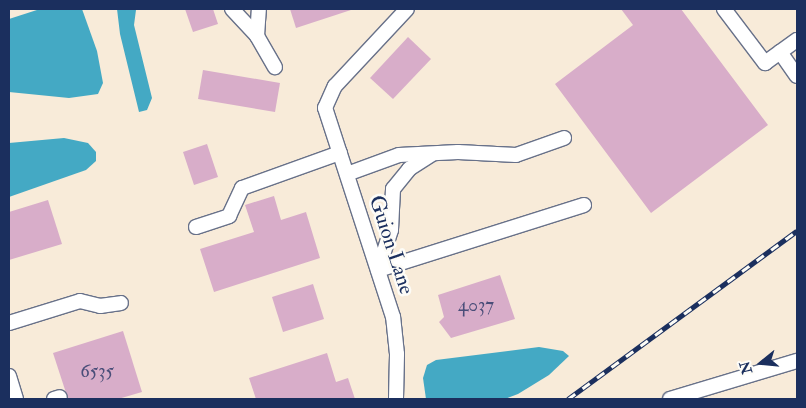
<!DOCTYPE html>
<html>
<head>
<meta charset="utf-8">
<style>
  body { margin:0 }
  #map { position:relative; width:806px; height:408px; overflow:hidden; background:#f8ebd9; font-family:"IM FELL Double Pica",serif }
  div>[style] { position:absolute }
  [style*='--x'] { left:calc(var(--x)*1px); top:calc(var(--y)*1px); width:calc(var(--w)*1px); rotate:calc(var(--a)*1deg) }
  .water>* { inset:0; background:#44a9c4 }
  .building>* { inset:0; background:#d8adc9 }
  .roads { filter:drop-shadow(1px 0 #687189) drop-shadow(-1px 0 #687189) drop-shadow(0 1px #687189) drop-shadow(0 -1px #687189) }
  .minor>* { height:14px; margin:-7px; padding:0 7px; transform-origin:7px; border-radius:7px; background:#fff }
  .rail>* { height:5px; margin-top:-2.5px; transform-origin:0; background:repeating-linear-gradient(90deg,#fdfcf7 0 9px,#1b2f5e 0 18px); box-sizing:border-box; border-block:1px solid #1b2f5e }
  span { translate:-50% -50%; white-space:nowrap; text-align:center; line-height:1.15; -webkit-text-stroke:5px #fdfcf7; paint-order:stroke }
  .number-label { font-size:19px; color:#4a4e79 }
  .number-label span { -webkit-text-stroke-width:0 }
  .street-label { font-size:21px; color:#1b2f5e }
  .frame { position:absolute; inset:0; border:10px solid #1b2f5e; pointer-events:none }
  .north { position:absolute; left:736px; top:338px; width:50px; height:50px; -webkit-text-stroke:4px #fdfcf7; paint-order:stroke; rotate:253deg; font-size:14px; font-weight:700; line-height:20px; text-align:center; color:#1b2f5e }
  .north::after { content:''; display:block; margin:auto; width:18px; height:22px; background:#1b2f5e; clip-path:polygon(50% 0,100% 100%,50% 72%,0 100%) }
</style>
</head>
<body>
<div id="map">
  <div class="water">
    <div style="clip-path:polygon(40px 9px,82px 9px,97px 51px,103px 83px,98px 94px,69px 98px,9px 92px,9px 19px)"></div>
    <div style="clip-path:polygon(117px 9px,140px 9px,136px 10px,134px 25px,152px 98px,147px 110px,139px 112px,120px 34px)"></div>
    <div style="clip-path:polygon(64px 138px,88px 143px,96px 152px,96px 161px,86px 170px,9px 197px,9px 143px)"></div>
    <div style="clip-path:polygon(539px 347px,563px 351px,569px 356px,549px 375px,518px 394px,505px 399px,426px 399px,423px 378px,427px 365px,436px 360px)"></div>
  </div>
  <div class="building">
    <div style="clip-path:polygon(185px 9px,213px 9px,218px 24px,193px 32px)"></div>
    <div style="clip-path:polygon(290px 9px,350px 9px,351px 10px,296px 28px)"></div>
    <div style="clip-path:polygon(621px 9px,681px 9px,768px 125px,651px 213px,555px 84px,633px 25px)"></div>
    <div style="clip-path:polygon(408px 37px,431px 59px,393px 99px,370px 78px)"></div>
    <div style="clip-path:polygon(203px 70px,280px 83px,275px 112px,198px 99px)"></div>
    <div style="clip-path:polygon(207px 144px,218px 177px,194px 185px,183px 152px)"></div>
    <div style="clip-path:polygon(274px 196px,281px 220px,306px 212px,320px 258px,214px 292px,200px 249px,254px 232px,245px 205px)"></div>
    <div style="clip-path:polygon(48px 200px,62px 244px,9px 260px,9px 212px)"></div>
    <div style="clip-path:polygon(500px 275px,515px 319px,451px 338px,439px 322px,444px 317px,438px 295px)"></div>
    <div style="clip-path:polygon(313px 284px,324px 319px,283px 332px,272px 297px)"></div>
    <div style="clip-path:polygon(123px 331px,142px 392px,118px 399px,68px 399px,53px 353px)"></div>
    <div style="clip-path:polygon(327px 353px,336px 382px,348px 378px,355px 399px,256px 399px,249px 378px)"></div>
  </div>
  <div class="roads">
    <div class="minor">
      <div style="--x:232;--y:9;--w:37;--a:47"></div>
      <div style="--x:257;--y:36;--w:27;--a:-86"></div>
      <div style="--x:724;--y:9;--w:68;--a:52.8"></div>
      <div style="--x:765;--y:63;--w:39;--a:-36"></div>
      <div style="--x:257;--y:36;--w:36;--a:60"></div>
      <div style="--x:780;--y:52;--w:29;--a:55"></div>
      <div style="--x:347;--y:174;--w:55;--a:-20.1"></div>
      <div style="--x:399;--y:155;--w:59;--a:-2.9"></div>
      <div style="--x:458;--y:152;--w:58;--a:3"></div>
      <div style="--x:516;--y:155;--w:51;--a:-19.5"></div>
      <div style="--x:196;--y:227;--w:35;--a:-18"></div>
      <div style="--x:229;--y:216;--w:31;--a:-65"></div>
      <div style="--x:242;--y:188;--w:104;--a:-19.7"></div>
      <div style="--x:378;--y:270;--w:216;--a:-17.5"></div>
      <div style="--x:378;--y:270;--w:42;--a:-72"></div>
      <div style="--x:391;--y:230;--w:41;--a:-87.2"></div>
      <div style="--x:393;--y:189;--w:26;--a:-51"></div>
      <div style="--x:409;--y:169;--w:27;--a:-33"></div>
      <div style="--x:9;--y:323;--w:74;--a:-17.2"></div>
      <div style="--x:80;--y:301;--w:21;--a:14"></div>
      <div style="--x:100;--y:306;--w:21;--a:-8"></div>
      <div style="--x:9;--y:376;--w:24;--a:73"></div>
      <div style="--x:54;--y:399;--w:6;--a:-18"></div>
      <div style="--x:396;--y:399;--w:45;--a:-88.7"></div>
      <div style="--x:397;--y:354;--w:37;--a:-96"></div>
      <div style="--x:393;--y:317;--w:220;--a:-108"></div>
      <div style="--x:325;--y:108;--w:24;--a:-66"></div>
      <div style="--x:335;--y:86;--w:105;--a:-46.9"></div>
      <div style="--x:670;--y:399;--w:133;--a:-16.7"></div>
    </div>
  </div>
  <div class="rail">
    <div style="--x:568;--y:399;--w:284;--a:-36.3"></div>
  </div>
  <div class="number-label">
    <span style="left:476px;top:306px">4037</span>
    <span style="left:97px;top:372px">6535</span>
  </div>
  <div class="street-label">
    <span style="left:391px;top:245px;rotate:72deg">Guion Lane</span>
  </div>
  <div class="frame"></div>
  <div class="north">N</div>
</div>
</body>
</html>
